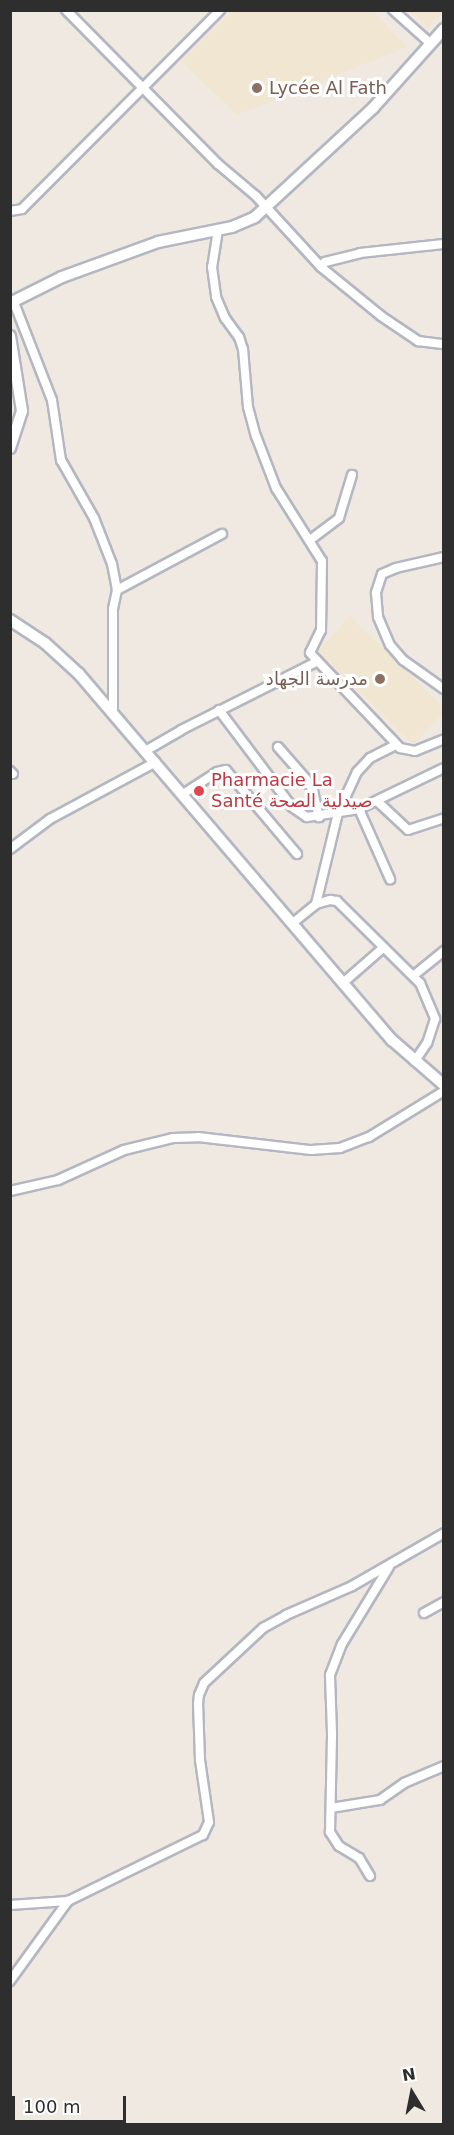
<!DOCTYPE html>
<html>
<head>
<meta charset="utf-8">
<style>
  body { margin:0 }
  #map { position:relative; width:454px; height:2135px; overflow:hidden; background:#efe9e1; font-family:"DejaVu Sans",Vazirmatn,sans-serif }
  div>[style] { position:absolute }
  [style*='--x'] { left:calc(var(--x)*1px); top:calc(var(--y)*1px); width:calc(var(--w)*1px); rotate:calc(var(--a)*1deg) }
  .education>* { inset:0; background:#f0e6d1 }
  .roads { filter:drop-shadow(2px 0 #b4b7c1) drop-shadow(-2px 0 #b4b7c1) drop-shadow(0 2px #b4b7c1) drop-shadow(0 -2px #b4b7c1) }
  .minor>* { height:8px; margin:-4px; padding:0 4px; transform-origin:4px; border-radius:4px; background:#fff }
  .tertiary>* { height:10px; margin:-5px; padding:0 5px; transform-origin:5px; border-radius:5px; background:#fff }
  .dots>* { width:16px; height:16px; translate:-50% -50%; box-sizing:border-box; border:3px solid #fff; border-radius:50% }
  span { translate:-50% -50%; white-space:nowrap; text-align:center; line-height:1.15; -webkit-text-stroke:6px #fff; paint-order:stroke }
  .education-label { font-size:18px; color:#785e54 }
  .left { translate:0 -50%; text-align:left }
  .right { translate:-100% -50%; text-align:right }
  .health-label { font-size:18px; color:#be3a42 }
  .frame { position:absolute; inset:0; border:12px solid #2e2e2e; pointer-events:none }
  .north { position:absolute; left:382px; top:2063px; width:60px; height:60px; -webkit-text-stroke:4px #fff; paint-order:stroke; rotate:350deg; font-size:16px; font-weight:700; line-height:24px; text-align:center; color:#2e2e2e }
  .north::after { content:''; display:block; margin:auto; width:21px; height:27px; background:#2e2e2e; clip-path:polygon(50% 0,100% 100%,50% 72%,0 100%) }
  .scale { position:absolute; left:12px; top:2096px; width:114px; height:27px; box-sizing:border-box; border:3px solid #2e2e2e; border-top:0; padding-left:8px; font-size:18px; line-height:21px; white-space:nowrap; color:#2e2e2e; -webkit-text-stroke:4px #fff; paint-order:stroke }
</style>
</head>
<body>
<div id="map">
  <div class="education">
    <div style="clip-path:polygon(233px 10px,373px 11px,407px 47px,237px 115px,181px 61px)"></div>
    <div style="clip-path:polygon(410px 11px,443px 11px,443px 12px,428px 28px)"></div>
    <div style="clip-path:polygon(350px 616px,443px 707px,443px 713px,413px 745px,318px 651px)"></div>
  </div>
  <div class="roads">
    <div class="minor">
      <div style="--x:66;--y:10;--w:216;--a:45.4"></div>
      <div style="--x:218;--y:164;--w:50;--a:40.1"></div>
      <div style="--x:256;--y:196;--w:96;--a:47.5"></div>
      <div style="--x:321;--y:267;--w:77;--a:39.2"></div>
      <div style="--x:381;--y:316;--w:45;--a:34"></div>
      <div style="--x:418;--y:341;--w:26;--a:7"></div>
      <div style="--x:393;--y:10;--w:50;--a:41.7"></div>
      <div style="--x:10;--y:211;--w:12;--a:-9"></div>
      <div style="--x:22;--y:209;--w:281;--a:-45.1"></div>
      <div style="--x:218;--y:230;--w:37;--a:99"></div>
      <div style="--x:212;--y:267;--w:30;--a:82"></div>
      <div style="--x:216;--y:297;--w:23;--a:67"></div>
      <div style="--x:225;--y:318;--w:24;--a:54"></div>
      <div style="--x:239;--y:337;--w:13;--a:72"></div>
      <div style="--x:243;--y:349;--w:58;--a:85.1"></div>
      <div style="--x:248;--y:407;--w:30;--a:75"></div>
      <div style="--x:256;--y:436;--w:56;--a:69"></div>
      <div style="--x:276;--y:488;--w:86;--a:57.8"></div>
      <div style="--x:322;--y:561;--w:69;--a:90.8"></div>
      <div style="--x:321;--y:630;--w:25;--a:116"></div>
      <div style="--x:310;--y:653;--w:131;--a:46.5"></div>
      <div style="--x:400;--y:748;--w:15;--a:11"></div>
      <div style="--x:415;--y:751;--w:31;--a:-22"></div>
      <div style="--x:321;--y:267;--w:6;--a:-51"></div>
      <div style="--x:325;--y:262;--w:36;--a:-14"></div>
      <div style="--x:360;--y:253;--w:84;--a:-6.1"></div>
      <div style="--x:13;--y:300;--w:107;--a:68.7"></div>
      <div style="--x:52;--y:400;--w:61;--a:81.5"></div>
      <div style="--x:61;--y:460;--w:67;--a:60.4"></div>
      <div style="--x:94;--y:518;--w:49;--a:68.6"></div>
      <div style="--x:112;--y:564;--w:26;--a:79"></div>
      <div style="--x:117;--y:590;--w:19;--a:102"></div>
      <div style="--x:113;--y:609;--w:103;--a:90"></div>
      <div style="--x:310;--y:540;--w:36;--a:-37"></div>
      <div style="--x:339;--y:518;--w:45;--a:-73.2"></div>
      <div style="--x:444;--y:557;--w:49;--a:167.1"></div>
      <div style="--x:396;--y:568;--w:15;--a:157"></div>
      <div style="--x:382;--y:574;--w:20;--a:108"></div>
      <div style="--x:376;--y:593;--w:24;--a:85"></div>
      <div style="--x:378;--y:617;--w:30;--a:67"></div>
      <div style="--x:390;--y:645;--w:20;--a:49"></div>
      <div style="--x:403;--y:660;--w:50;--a:35.3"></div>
      <div style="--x:117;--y:590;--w:119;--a:-28.1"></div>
      <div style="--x:219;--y:710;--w:121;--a:53"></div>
      <div style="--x:292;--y:807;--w:18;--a:34"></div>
      <div style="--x:307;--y:817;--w:53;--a:-8.7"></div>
      <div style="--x:359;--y:809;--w:94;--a:-25.8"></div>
      <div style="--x:278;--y:747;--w:43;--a:48.8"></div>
      <div style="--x:306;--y:779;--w:14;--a:60"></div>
      <div style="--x:313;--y:791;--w:27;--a:77"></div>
      <div style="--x:147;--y:750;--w:39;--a:-30"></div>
      <div style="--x:181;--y:730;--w:153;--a:-26.7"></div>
      <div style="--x:10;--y:771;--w:4;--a:45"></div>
      <div style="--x:183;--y:794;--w:40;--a:-32.9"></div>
      <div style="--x:217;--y:772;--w:9;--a:-13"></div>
      <div style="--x:226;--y:770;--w:110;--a:49.8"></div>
      <div style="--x:377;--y:801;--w:42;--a:43.1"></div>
      <div style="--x:408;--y:830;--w:38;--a:-18"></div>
      <div style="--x:359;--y:809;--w:77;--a:66.1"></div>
      <div style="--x:10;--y:849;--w:50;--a:-36.9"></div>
      <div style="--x:50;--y:819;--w:120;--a:-28.3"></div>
      <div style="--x:316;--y:904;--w:94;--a:-76.4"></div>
      <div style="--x:338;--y:813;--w:45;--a:-65.1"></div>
      <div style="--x:357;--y:772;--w:19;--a:-47"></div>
      <div style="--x:370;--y:758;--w:29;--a:-27"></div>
      <div style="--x:294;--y:922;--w:28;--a:-39"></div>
      <div style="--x:316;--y:904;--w:15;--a:-16"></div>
      <div style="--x:330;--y:900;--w:7;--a:8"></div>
      <div style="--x:337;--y:901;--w:117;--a:44.7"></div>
      <div style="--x:420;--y:983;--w:39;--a:67"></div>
      <div style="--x:435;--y:1019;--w:25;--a:108"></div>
      <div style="--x:427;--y:1043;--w:22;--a:124"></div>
      <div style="--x:413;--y:976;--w:40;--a:-39"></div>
      <div style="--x:344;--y:982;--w:52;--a:-41.1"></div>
      <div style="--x:10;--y:1191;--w:49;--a:-12.9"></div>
      <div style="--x:58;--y:1180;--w:72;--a:-24.4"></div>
      <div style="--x:124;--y:1150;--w:50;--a:-13.8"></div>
      <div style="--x:173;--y:1138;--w:25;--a:-2"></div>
      <div style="--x:198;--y:1137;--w:114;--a:6.6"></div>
      <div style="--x:311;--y:1150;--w:29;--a:-4"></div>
      <div style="--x:340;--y:1148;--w:31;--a:-21"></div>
      <div style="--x:369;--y:1137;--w:88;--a:-31.5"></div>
      <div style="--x:424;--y:1613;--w:23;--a:-29"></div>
      <div style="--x:331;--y:1808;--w:50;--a:-9.3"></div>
      <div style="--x:380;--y:1800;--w:29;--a:-35"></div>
      <div style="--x:404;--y:1783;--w:43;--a:-23"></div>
      <div style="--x:370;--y:1876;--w:21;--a:-121"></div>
      <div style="--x:359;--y:1858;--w:23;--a:-149"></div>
      <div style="--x:339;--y:1846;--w:17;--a:-123"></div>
      <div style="--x:330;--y:1832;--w:99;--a:-88.8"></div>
      <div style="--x:332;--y:1733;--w:58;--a:-92"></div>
      <div style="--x:330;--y:1675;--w:33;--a:-69"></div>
      <div style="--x:342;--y:1644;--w:90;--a:-58.6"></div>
      <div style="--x:10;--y:1905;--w:58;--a:-3.9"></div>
      <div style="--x:68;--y:1901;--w:150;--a:-26.1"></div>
      <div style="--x:203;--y:1835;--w:14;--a:-65"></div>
      <div style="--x:209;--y:1822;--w:63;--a:-98.3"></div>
      <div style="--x:200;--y:1760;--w:56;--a:-92"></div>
      <div style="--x:198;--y:1704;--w:9;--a:-84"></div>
      <div style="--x:199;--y:1695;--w:13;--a:-67"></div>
      <div style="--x:204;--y:1683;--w:81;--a:-43"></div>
      <div style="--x:263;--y:1628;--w:26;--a:-29"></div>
      <div style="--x:286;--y:1615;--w:72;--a:-23.7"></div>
      <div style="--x:352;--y:1586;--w:106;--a:-29.9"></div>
      <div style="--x:10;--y:1981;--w:99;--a:-54.1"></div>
    </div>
    <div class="tertiary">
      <div style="--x:10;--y:303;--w:58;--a:-26.6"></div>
      <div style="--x:62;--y:277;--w:102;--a:-20"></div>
      <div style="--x:158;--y:242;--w:76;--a:-11.5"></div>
      <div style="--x:232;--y:227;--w:25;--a:-23"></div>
      <div style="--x:255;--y:217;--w:161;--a:-42.7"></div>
      <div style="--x:373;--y:108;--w:106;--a:-48.1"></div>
      <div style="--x:10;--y:336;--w:76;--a:80.9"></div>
      <div style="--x:22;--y:411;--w:39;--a:108"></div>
      <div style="--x:10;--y:620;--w:42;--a:33.3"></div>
      <div style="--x:45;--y:643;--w:46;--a:42.4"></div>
      <div style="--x:79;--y:674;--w:482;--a:49.5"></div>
      <div style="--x:392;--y:1040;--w:69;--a:40.9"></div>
    </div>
  </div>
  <div class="dots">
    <div style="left:257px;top:88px;background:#8d6e63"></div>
    <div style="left:380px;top:679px;background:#8d6e63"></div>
    <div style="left:199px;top:791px;background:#e0444e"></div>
  </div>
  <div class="education-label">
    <span class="left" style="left:269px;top:88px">Lycée Al Fath</span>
    <span class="right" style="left:368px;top:679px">مدرسة الجهاد</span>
  </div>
  <div class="health-label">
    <span class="left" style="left:211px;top:791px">Pharmacie La<br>Santé صيدلية الصحة</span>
  </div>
  <div class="frame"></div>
  <div class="north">N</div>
  <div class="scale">100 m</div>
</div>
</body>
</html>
